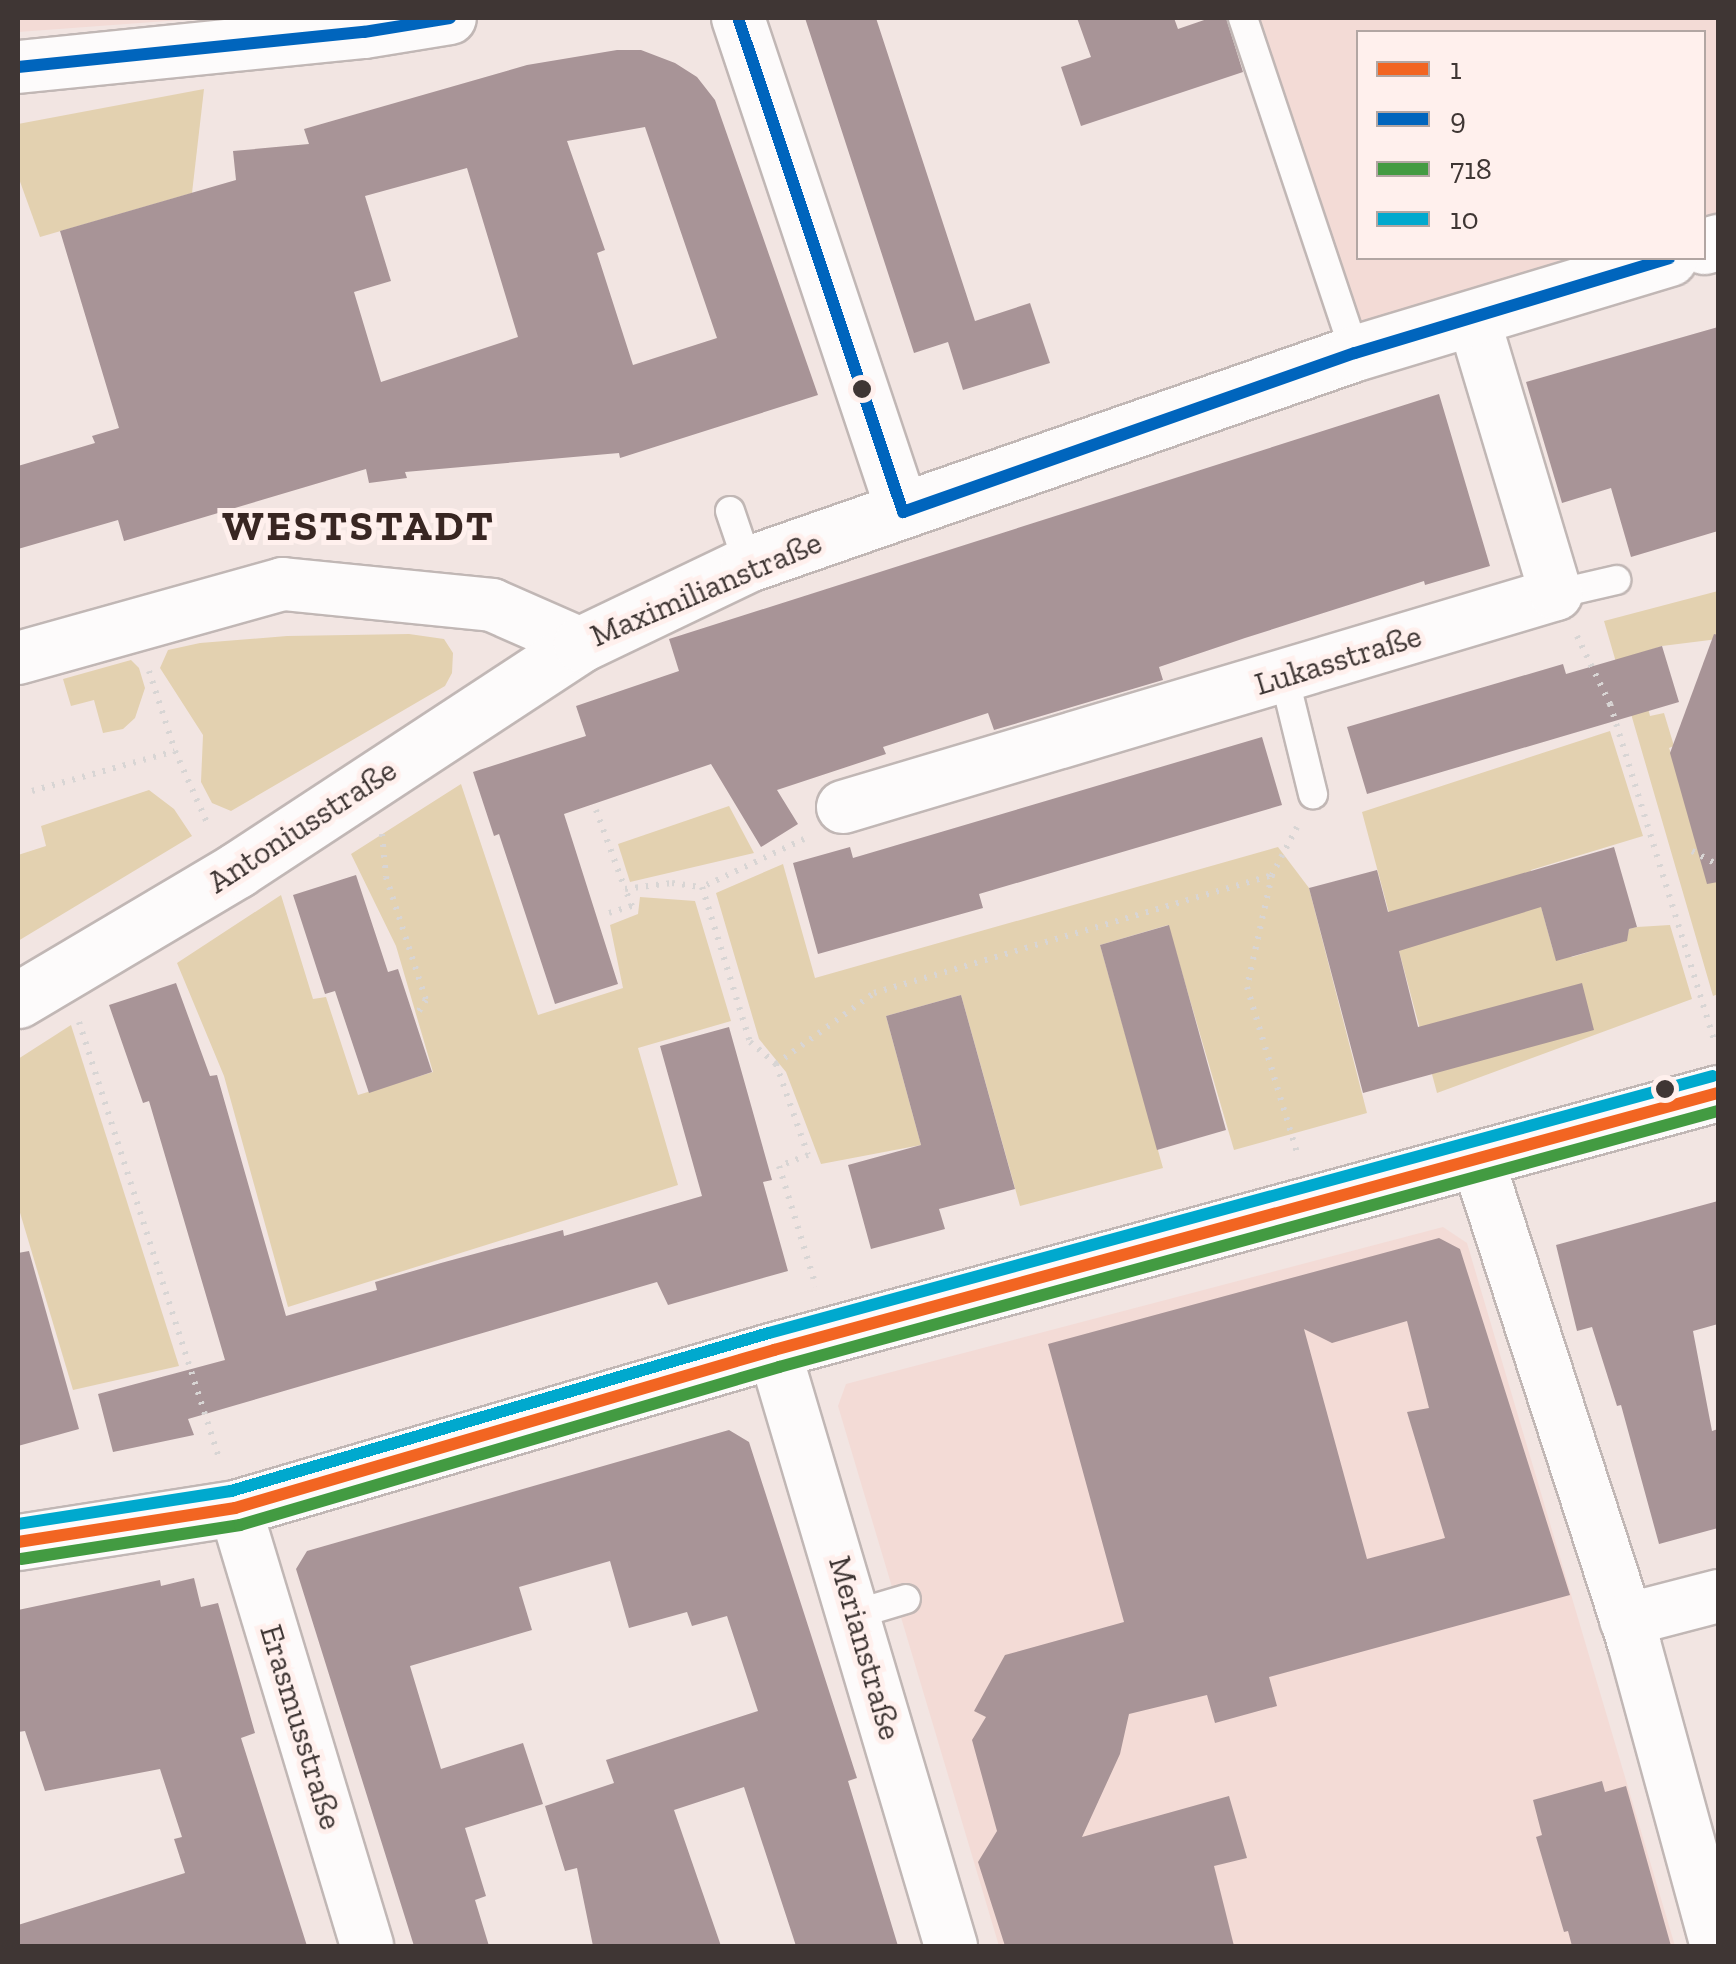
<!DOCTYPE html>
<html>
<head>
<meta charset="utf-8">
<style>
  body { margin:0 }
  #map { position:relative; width:1736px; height:1964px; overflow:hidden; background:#f2e5e2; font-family:"Zilla Slab",serif }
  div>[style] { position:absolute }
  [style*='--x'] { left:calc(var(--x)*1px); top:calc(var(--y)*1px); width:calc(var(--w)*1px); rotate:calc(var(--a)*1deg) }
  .built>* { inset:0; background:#f3dbd6 }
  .green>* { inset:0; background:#e3d1b0 }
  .building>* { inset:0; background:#a89497 }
  .path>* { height:6px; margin-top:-3px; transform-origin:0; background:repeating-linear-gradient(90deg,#d8d5d4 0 2.5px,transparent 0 10.5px) }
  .roads { filter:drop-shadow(2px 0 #c1b7b5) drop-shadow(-2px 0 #c1b7b5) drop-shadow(0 2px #c1b7b5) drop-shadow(0 -2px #c1b7b5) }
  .lane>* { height:28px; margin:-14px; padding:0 14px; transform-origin:14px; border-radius:14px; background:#fdfbfb }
  .street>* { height:52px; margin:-26px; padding:0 26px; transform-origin:26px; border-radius:26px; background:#fdfbfb }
  .secondary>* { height:55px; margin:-27.5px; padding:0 27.5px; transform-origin:27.5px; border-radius:27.5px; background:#fdfbfb }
  .bus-1>* { height:12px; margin:-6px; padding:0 6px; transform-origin:6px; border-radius:6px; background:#f26522 }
  .bus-2>* { height:12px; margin:-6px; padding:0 6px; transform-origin:6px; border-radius:6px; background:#0065bd }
  .bus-3>* { height:12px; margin:-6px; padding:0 6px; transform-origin:6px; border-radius:6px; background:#439b42 }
  .bus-4>* { height:12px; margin:-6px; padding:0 6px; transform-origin:6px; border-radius:6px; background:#00a9ce }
  .dots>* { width:28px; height:28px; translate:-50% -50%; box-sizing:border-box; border:5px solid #fff0ed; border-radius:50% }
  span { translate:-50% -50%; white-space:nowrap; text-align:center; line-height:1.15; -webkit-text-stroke:10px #fff0ed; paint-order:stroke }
  .street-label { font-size:32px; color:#3f3634 }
  .district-label { font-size:42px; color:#382622; font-weight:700; letter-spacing:2.5px }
  .frame { position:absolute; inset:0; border:20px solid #3f3634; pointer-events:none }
  .legend { position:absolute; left:1356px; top:30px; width:350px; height:230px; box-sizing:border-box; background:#fff0ed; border:2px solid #b2a6a3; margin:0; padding:12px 18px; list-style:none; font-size:30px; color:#3f3634 }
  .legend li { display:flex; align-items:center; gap:20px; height:50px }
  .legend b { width:50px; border:2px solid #b2a6a3 }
</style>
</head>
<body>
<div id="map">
  <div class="built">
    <div style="clip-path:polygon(18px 18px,207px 18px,18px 32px)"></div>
    <div style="clip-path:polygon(1238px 18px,1718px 18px,1718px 245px,1704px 250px,1704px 32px,1358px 32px,1358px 258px,1676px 258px,1345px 353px)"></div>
    <div style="clip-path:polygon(1443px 1227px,1467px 1243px,1675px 1946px,999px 1946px,838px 1406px,846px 1384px)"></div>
  </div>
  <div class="green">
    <div style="clip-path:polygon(204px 89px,192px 193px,40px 237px,18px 176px,18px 124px)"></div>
    <div style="clip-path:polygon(1718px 591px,1718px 639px,1662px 646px,1635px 655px,1650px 716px,1664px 713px,1674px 746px,1669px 748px,1707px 847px,1718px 843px,1718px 994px,1713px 996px,1604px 621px)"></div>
    <div style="clip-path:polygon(409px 634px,444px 639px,453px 653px,452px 673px,445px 686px,231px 811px,212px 803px,201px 782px,203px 735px,160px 668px,168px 650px,200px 643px,287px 636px)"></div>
    <div style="clip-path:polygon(131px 660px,139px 668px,145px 688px,135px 718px,123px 729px,103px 733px,94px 700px,71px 706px,63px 679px)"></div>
    <div style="clip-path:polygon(1610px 731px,1643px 836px,1531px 870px,1553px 950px,1562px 948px,1572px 957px,1626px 941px,1629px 929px,1637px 927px,1670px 925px,1692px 999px,1437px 1093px,1362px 812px)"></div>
    <div style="clip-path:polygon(461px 784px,538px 1015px,623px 988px,610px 925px,638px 914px,640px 897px,695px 901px,731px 1021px,638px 1048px,678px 1185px,288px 1307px,224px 1076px,177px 963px,281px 895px,313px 999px,326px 997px,358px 1095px,433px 1072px,396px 946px,351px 854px)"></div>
    <div style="clip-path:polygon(149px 790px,174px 809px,192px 836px,18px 941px,18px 855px,46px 846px,41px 826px)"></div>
    <div style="clip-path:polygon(729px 806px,754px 853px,630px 882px,618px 844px)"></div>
    <div style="clip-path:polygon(1278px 847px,1309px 888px,1367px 1113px,1234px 1150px,1168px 925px,1100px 945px,1163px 1168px,1020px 1206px,961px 995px,886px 1016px,921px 1145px,821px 1164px,786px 1072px,759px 1039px,716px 893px,783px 864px,815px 978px)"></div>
    <div style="clip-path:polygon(71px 1025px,179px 1366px,73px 1390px,18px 1206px,18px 1059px)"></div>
  </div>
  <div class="building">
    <div style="clip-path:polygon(805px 18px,876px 18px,975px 321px,1030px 303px,1050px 363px,963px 390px,948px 342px,914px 353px)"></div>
    <div style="clip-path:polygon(1077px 18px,1174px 18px,1178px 29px,1210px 18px,1226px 18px,1243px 72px,1081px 126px,1061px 67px,1091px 57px)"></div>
    <div style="clip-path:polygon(evenodd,617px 50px,641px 50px,675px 63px,697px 77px,715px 100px,818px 395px,620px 458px,619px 453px,405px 472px,407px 478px,369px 483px,366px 469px,124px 541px,118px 520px,18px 549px,18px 466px,95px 443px,92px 436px,119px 428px,60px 231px,236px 180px,233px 151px,309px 144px,304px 129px,527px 65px,617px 50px,645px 127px,717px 338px,633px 365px,597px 253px,605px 250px,567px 141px,645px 127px,617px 50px,467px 168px,518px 337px,381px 382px,354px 292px,391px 281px,365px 196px,467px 168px)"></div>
    <div style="clip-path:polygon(1718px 327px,1718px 531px,1631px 557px,1611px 488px,1562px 503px,1526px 382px)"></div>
    <div style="clip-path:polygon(1439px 394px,1490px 566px,1425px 585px,1424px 581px,1245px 638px,1159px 667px,1163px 680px,994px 730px,988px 713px,883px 747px,886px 754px,777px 790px,798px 824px,761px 847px,711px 764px,564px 814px,618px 984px,555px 1004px,499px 834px,494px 836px,473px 772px,586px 736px,576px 706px,679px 671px,669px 639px)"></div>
    <div style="clip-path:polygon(1714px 634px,1718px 635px,1718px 882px,1707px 884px,1670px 753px)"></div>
    <div style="clip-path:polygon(1662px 646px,1679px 702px,1367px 794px,1347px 727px,1563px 664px,1566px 674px)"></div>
    <div style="clip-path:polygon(1262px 737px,1282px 805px,979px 894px,983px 908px,818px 954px,793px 863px,850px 847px,853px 858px)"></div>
    <div style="clip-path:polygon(1614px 847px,1637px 927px,1629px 929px,1627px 941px,1556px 961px,1541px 907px,1399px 951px,1418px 1027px,1582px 983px,1594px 1030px,1363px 1093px,1309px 888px,1377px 870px,1388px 912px)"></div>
    <div style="clip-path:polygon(356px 875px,388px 972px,398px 969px,432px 1072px,369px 1093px,335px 991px,325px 994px,293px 895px)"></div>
    <div style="clip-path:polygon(1169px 925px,1226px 1130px,1157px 1150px,1100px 945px)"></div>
    <div style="clip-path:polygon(176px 983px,210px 1076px,217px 1075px,286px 1316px,377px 1290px,375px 1282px,441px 1263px,563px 1230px,564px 1236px,702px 1196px,660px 1046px,729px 1027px,772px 1180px,763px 1182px,788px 1271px,668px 1305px,657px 1282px,188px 1419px,194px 1435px,113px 1452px,98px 1394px,225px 1360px,149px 1101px,143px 1103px,109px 1005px)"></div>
    <div style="clip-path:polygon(961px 995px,1015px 1189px,939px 1209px,945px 1229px,871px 1249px,848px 1165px,921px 1145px,886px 1016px)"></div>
    <div style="clip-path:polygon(1718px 1201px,1718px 1324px,1693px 1331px,1712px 1431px,1718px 1429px,1718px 1528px,1659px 1544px,1621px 1405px,1617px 1406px,1592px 1327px,1577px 1331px,1556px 1245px)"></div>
    <div style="clip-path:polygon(evenodd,1439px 1238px,1460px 1249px,1570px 1595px,1269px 1677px,1277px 1706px,1215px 1723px,1207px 1695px,1129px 1714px,1120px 1754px,1082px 1837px,1229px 1796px,1247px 1858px,1214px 1866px,1234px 1946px,1005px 1946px,978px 1862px,997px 1831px,972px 1740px,986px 1717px,974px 1711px,1005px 1655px,1124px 1622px,1048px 1344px,1439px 1238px,1407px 1321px,1429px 1408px,1407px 1412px,1445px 1538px,1367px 1559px,1304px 1329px,1332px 1343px,1407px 1321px)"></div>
    <div style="clip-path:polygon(29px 1251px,79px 1429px,18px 1446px,18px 1253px)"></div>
    <div style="clip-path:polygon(729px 1430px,749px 1442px,857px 1778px,848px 1781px,898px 1946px,796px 1946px,744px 1787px,674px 1810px,721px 1946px,593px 1946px,577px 1868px,565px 1871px,545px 1806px,614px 1783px,606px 1760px,758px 1711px,727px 1616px,692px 1626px,687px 1612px,629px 1628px,610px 1561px,519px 1587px,532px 1630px,410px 1666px,441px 1769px,523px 1743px,543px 1804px,465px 1828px,486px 1896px,475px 1900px,489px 1946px,414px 1946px,296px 1569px,307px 1551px)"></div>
    <div style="clip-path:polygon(194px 1578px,201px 1607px,218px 1603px,255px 1733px,241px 1738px,307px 1946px,18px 1946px,18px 1925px,185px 1873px,174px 1839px,182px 1837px,160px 1769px,45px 1791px,25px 1731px,18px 1732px,18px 1610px,160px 1580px,161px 1586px)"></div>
    <div style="clip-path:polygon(1602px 1781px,1605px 1792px,1626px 1786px,1671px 1946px,1572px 1946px,1568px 1931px,1564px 1932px,1536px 1837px,1542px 1835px,1533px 1800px)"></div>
  </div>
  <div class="path">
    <div style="--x:1577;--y:636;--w:76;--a:64.1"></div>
    <div style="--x:1610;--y:704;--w:356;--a:72.8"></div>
    <div style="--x:149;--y:671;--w:84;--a:72"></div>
    <div style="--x:175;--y:751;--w:83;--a:65.9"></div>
    <div style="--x:32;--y:791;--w:148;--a:-15.6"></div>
    <div style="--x:596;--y:810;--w:84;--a:69.8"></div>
    <div style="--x:1297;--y:827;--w:54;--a:117.5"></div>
    <div style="--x:1272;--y:875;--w:115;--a:102.6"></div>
    <div style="--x:1247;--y:987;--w:173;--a:73.2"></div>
    <div style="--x:382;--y:834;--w:43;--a:84.7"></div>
    <div style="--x:386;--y:877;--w:129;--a:72"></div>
    <div style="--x:426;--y:1000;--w:17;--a:123"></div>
    <div style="--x:804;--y:839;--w:113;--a:154.8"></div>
    <div style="--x:702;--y:887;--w:162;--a:72.8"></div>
    <div style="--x:750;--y:1042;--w:34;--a:40"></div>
    <div style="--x:776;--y:1064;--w:96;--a:70.6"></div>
    <div style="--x:808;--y:1155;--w:31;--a:159"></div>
    <div style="--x:779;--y:1166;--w:126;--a:72.9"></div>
    <div style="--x:1692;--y:851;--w:30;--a:28"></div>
    <div style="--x:609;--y:913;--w:24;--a:-17"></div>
    <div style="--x:632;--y:906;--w:18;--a:-112"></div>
    <div style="--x:625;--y:889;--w:47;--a:-7.3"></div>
    <div style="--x:672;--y:883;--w:30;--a:8"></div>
    <div style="--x:79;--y:1022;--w:457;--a:72.2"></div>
    <div style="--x:776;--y:1064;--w:121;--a:-35.9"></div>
    <div style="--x:874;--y:993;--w:415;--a:-16.5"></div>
  </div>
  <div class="roads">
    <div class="lane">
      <div style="--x:1243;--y:18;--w:353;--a:71.5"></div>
      <div style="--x:730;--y:511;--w:56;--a:71.2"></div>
      <div style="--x:1556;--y:594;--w:62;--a:-13.1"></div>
      <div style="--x:1284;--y:676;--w:122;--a:76.2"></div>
      <div style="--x:856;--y:1614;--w:52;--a:-16.7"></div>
    </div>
    <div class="street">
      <div style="--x:738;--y:18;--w:521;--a:71.53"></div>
      <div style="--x:18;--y:67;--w:348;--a:-5.8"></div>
      <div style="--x:364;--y:32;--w:87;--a:-9.2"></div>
      <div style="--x:18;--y:658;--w:275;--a:-15.6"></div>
      <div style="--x:283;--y:584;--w:210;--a:5.7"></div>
      <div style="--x:492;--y:605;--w:97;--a:23.7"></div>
      <div style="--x:843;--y:807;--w:744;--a:-16.63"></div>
      <div style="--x:1556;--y:594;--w:288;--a:-106.7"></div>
      <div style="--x:1477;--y:1158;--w:510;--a:72.06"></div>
      <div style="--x:1634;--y:1643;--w:314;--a:74.7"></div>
      <div style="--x:774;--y:1350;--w:622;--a:73.46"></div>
      <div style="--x:235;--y:1508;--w:457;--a:73.2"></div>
      <div style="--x:1626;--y:1620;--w:95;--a:-14.6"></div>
    </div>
    <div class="secondary">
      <div style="--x:1704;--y:246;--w:15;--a:-16"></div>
      <div style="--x:18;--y:1000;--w:255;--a:-30.7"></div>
      <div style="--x:237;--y:870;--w:412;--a:-33.3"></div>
      <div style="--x:581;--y:644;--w:185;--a:-25.6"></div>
      <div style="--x:748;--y:564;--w:643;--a:-19.17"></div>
      <div style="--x:1355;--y:353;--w:328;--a:-16.8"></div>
      <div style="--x:18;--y:1542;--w:220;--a:-8.9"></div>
      <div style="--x:235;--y:1508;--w:562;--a:-16.34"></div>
      <div style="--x:774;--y:1350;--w:978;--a:-15.23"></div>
    </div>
  </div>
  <div class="bus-1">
    <div style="--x:18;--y:1542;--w:220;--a:-8.9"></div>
    <div style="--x:235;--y:1508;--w:562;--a:-16.34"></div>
    <div style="--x:774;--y:1350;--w:978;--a:-15.23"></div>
  </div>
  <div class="bus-2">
    <div style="--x:738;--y:18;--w:521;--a:71.53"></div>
    <div style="--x:18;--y:67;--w:348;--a:-5.8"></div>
    <div style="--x:364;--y:32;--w:87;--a:-9.2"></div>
    <div style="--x:903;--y:512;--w:479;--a:-19.4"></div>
    <div style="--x:1355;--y:353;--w:328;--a:-16.8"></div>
  </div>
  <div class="bus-3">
    <div style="--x:21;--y:1559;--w:222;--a:-8.8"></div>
    <div style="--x:240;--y:1525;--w:562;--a:-16.34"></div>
    <div style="--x:779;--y:1367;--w:973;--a:-15.25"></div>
  </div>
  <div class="bus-4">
    <div style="--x:18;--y:1524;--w:216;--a:-8.8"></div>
    <div style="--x:231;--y:1491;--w:561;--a:-16.37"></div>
    <div style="--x:769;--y:1333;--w:978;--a:-15.23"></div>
  </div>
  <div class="dots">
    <div style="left:862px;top:389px;background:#3f3634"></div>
    <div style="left:1665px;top:1089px;background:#3f3634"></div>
  </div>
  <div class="street-label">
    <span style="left:706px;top:589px;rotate:-23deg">Maximilianstraße</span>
    <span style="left:1338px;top:660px;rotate:-17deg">Lukasstraße</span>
    <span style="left:302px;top:826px;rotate:-33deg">Antoniusstraße</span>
    <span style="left:865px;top:1648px;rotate:74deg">Merianstraße</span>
    <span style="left:301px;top:1727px;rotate:73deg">Erasmusstraße</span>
  </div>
  <div class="district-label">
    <span style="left:359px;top:526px">WESTSTADT</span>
  </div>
  <div class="frame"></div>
  <ul class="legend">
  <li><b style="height:12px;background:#f26522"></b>1</li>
  <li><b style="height:12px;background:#0065bd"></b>9</li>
  <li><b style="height:12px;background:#439b42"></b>718</li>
  <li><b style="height:12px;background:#00a9ce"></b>10</li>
  </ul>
</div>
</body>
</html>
